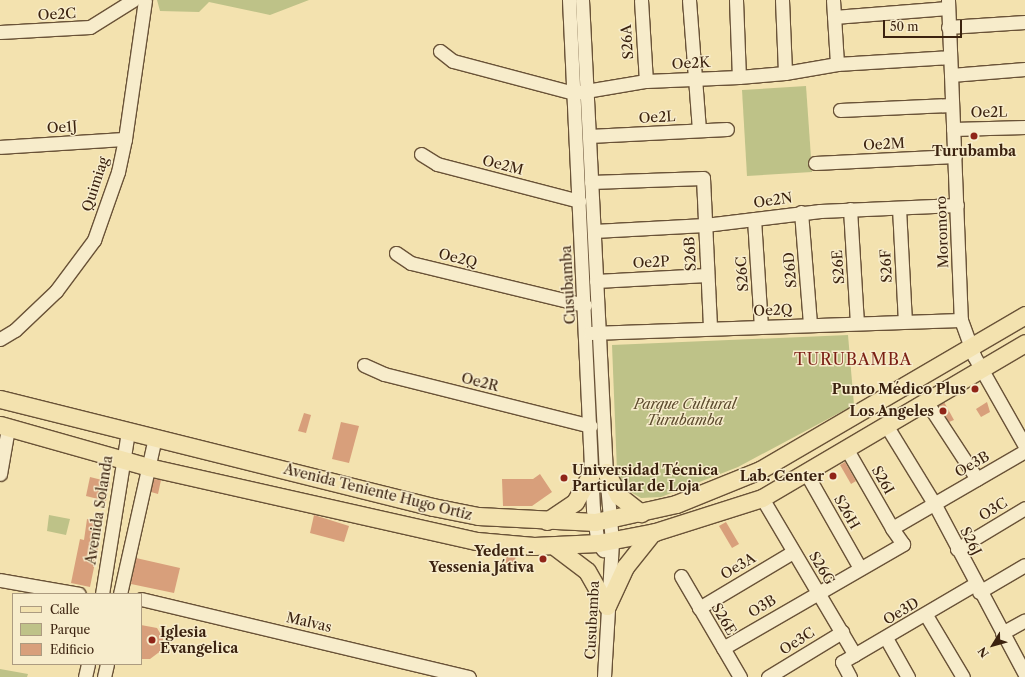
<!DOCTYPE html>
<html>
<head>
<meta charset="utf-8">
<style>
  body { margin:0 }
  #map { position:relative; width:1025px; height:677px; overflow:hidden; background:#f3e2af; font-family:"Libre Caslon Text",serif }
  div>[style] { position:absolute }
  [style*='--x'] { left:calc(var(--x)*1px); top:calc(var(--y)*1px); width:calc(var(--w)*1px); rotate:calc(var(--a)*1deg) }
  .green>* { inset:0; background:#bec288 }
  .building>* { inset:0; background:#d89f7b }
  .roads { filter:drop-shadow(1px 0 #695237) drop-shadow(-1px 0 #695237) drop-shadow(0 1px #695237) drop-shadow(0 -1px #695237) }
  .minor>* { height:13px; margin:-6.5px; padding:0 6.5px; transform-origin:6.5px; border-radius:6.5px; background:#f7eccb }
  .major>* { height:17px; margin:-8.5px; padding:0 8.5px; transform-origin:8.5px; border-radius:8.5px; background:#f3e2af }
  .dots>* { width:11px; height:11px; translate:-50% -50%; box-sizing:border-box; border:2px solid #f7eccb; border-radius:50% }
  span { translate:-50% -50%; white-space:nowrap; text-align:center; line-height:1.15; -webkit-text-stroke:3px #f7eccb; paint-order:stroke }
  .street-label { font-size:14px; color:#3b220f }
  .poi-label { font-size:14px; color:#3b220f; font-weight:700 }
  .right { translate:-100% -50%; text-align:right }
  .left { translate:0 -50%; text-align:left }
  .park-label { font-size:14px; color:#5c4a2d; font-style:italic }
  .quarter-label { font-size:16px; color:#7a1f14; letter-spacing:1px }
  .legend { position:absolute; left:12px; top:593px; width:130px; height:72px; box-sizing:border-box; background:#f7eccb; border:1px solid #ac9b80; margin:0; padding:5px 7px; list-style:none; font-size:12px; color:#3b220f }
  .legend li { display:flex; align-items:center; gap:8px; height:20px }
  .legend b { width:20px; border:1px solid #ac9b80 }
  .north { position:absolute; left:973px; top:625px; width:40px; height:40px; -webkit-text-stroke:3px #f7eccb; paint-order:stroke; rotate:233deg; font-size:11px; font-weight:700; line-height:16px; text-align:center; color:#3b220f }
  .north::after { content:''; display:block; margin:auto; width:14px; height:18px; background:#3b220f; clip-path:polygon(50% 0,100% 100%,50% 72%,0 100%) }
  .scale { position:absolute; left:883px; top:20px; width:79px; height:18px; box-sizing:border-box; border:2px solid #3b220f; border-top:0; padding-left:5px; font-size:12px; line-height:14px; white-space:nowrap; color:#3b220f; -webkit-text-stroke:3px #f7eccb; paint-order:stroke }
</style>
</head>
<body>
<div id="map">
  <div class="green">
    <div style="clip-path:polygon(157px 0,309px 0,270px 15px,209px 2px,199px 12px,160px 11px)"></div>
    <div style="clip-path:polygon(806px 86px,812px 172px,747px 176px,742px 90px)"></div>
    <div style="clip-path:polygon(848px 335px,854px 405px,738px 467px,661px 497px,641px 498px,622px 487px,617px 471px,612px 345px)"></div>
    <div style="clip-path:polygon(49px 515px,70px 519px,66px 535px,47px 531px)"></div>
    <div style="clip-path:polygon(0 669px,28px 674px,27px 677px,0 677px)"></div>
  </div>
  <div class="building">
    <div style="clip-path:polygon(944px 402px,954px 420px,949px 422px,939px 406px)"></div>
    <div style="clip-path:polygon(987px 402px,990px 412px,981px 417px,976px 409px)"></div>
    <div style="clip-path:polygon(304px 413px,311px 415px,306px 433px,298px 431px)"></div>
    <div style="clip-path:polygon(341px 422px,359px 426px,349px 463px,332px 459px)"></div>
    <div style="clip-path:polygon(845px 462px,856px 481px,851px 484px,840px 465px)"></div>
    <div style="clip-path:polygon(540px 474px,552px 492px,532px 506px,503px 506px,502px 479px,533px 479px)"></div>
    <div style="clip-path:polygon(90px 477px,110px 482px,106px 501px,86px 496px)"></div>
    <div style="clip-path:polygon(154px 479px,161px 480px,158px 494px,151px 492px)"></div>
    <div style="clip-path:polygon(314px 515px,349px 526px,344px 542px,310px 533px)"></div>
    <div style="clip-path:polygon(87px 519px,96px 521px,92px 541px,99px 543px,90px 587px,71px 583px,80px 539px,84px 540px)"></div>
    <div style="clip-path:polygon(726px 522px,739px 544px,732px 548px,719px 526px)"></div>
    <div style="clip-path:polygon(507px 554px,516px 554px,514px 569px,505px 567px)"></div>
    <div style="clip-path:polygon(136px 558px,180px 568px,174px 593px,131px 584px)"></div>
    <div style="clip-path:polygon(141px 625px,157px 628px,163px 638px,162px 650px,150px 659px,141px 659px)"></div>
  </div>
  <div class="roads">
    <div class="minor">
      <div style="--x:569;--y:0;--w:510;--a:87.3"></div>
      <div style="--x:593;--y:509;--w:34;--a:82"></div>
      <div style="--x:598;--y:543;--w:9;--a:54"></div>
      <div style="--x:582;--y:0;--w:473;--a:87.1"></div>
      <div style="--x:606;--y:472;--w:70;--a:85.1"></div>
      <div style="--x:612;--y:542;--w:135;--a:93.4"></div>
      <div style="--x:641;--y:0;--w:81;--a:86.5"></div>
      <div style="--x:689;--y:0;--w:130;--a:85.6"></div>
      <div style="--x:736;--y:0;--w:77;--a:87.8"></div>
      <div style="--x:782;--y:0;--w:73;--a:87.6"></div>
      <div style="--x:833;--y:0;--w:64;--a:86.4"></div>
      <div style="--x:948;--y:0;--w:320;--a:87.7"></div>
      <div style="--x:961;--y:320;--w:38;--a:70"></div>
      <div style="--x:974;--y:356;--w:103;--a:60.5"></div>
      <div style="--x:834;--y:17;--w:114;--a:-4.5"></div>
      <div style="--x:948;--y:27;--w:77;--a:-3.7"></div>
      <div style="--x:0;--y:32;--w:90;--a:-3.2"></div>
      <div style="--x:90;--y:27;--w:51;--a:-32.1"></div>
      <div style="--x:440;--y:51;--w:16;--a:38"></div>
      <div style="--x:453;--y:61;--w:125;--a:14.8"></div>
      <div style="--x:574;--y:93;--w:73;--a:-9.5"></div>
      <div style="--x:646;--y:81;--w:93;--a:-2.5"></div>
      <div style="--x:739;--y:77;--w:46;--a:-5"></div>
      <div style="--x:785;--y:73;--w:53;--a:-9.8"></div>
      <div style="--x:837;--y:64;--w:113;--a:-3.5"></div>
      <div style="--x:951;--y:75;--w:74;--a:-4.6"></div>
      <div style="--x:840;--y:110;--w:112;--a:-2.6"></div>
      <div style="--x:953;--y:129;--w:72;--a:-1.6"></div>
      <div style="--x:589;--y:136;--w:138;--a:-2.9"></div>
      <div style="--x:0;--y:147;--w:125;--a:-3.7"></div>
      <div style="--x:421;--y:154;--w:19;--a:32"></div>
      <div style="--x:437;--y:164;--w:147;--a:14.6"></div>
      <div style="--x:815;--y:163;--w:140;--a:-2.9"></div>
      <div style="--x:591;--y:182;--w:112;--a:-2"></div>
      <div style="--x:703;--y:178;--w:150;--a:87.3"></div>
      <div style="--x:899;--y:208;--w:113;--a:87"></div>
      <div style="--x:850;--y:209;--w:114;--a:86.5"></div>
      <div style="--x:801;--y:212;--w:113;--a:85.4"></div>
      <div style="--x:754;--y:219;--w:108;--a:86.3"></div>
      <div style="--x:594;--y:231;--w:111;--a:-3.1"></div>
      <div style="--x:705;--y:225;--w:116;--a:-6.9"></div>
      <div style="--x:820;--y:211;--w:137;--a:-2.5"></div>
      <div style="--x:396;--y:253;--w:18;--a:34"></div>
      <div style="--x:411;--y:263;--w:179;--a:13.6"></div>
      <div style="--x:596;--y:281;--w:111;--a:-3.1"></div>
      <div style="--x:590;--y:333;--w:371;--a:-2"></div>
      <div style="--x:0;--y:339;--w:17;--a:-31"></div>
      <div style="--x:15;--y:330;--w:57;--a:-43.6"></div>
      <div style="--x:56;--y:291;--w:64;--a:-53.3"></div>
      <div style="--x:94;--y:240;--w:72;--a:-70.6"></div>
      <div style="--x:118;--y:172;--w:34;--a:-78"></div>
      <div style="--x:125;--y:139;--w:140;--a:-81.8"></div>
      <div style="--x:364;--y:365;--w:22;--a:24"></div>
      <div style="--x:384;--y:374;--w:213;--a:14.1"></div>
      <div style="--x:926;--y:401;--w:93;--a:56.8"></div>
      <div style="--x:886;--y:425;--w:94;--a:58.5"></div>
      <div style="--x:935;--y:505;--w:191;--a:62"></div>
      <div style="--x:846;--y:448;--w:92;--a:60.1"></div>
      <div style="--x:806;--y:473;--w:109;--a:60.4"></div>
      <div style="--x:0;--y:474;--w:47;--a:-80.1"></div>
      <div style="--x:762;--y:498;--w:182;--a:59.4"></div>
      <div style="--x:957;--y:549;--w:79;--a:-31.1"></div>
      <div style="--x:681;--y:576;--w:117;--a:59.7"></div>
      <div style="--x:0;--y:580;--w:80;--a:10"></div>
      <div style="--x:979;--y:592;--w:53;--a:-30.4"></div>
      <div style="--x:102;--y:594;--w:165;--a:-80.9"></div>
      <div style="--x:120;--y:594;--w:160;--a:-77.4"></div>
      <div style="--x:141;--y:599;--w:337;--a:13.4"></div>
      <div style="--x:699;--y:608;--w:109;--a:-30.8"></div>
      <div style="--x:926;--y:615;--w:72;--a:59.2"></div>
      <div style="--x:1002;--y:633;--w:26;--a:-29"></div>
      <div style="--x:886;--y:638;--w:45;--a:60.6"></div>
      <div style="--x:723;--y:648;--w:208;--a:-30"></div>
      <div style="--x:903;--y:544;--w:19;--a:-125"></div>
      <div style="--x:892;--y:528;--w:154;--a:-30.1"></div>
      <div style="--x:85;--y:677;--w:13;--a:-77"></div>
      <div style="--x:104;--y:677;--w:13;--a:-77"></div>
      <div style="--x:768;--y:677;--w:87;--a:-31.3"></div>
      <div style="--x:850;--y:677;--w:17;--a:-118"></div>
      <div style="--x:842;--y:662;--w:154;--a:-30.4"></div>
    </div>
    <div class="major">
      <div style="--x:0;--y:399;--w:446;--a:14"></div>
      <div style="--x:433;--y:507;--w:46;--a:11.3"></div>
      <div style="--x:478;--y:516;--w:117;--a:2.9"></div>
      <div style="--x:595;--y:522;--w:83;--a:-12.5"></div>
      <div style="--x:676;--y:504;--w:91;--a:-22"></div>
      <div style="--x:760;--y:470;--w:307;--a:-30.3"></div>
      <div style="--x:0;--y:425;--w:154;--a:15.8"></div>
      <div style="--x:148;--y:467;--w:337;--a:12.7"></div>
      <div style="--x:477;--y:541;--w:57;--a:5"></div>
      <div style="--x:534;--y:546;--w:64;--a:-2.7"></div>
      <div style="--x:598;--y:543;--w:58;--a:-10.9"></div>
      <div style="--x:655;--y:532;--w:112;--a:-17.6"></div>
      <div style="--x:762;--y:498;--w:305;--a:-30.5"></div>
      <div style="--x:606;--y:472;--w:27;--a:62"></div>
      <div style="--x:619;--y:496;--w:28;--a:38"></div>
      <div style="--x:547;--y:521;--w:34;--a:-34"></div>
      <div style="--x:575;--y:502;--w:34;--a:-60"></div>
      <div style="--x:554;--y:546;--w:41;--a:37.1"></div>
      <div style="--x:587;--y:571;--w:40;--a:60.3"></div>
      <div style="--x:607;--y:606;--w:43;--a:-65.2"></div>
      <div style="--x:625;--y:567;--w:43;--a:-51.5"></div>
    </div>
  </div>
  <div class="dots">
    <div style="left:974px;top:136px;background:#8f2418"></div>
    <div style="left:975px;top:389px;background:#8f2418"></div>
    <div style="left:943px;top:411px;background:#8f2418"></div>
    <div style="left:833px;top:476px;background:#8f2418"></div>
    <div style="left:564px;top:478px;background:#8f2418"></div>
    <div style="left:543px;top:559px;background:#8f2418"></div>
    <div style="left:152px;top:640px;background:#8f2418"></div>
  </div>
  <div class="street-label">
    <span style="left:57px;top:14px;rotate:-3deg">Oe2C</span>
    <span style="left:627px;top:42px;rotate:-94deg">S26A</span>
    <span style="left:691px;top:63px;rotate:-3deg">Oe2K</span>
    <span style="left:989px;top:112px;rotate:-1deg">Oe2L</span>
    <span style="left:657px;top:117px;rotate:-3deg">Oe2L</span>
    <span style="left:62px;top:127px;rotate:-4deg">Oe1J</span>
    <span style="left:884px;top:144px;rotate:-3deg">Oe2M</span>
    <span style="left:503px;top:165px;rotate:14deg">Oe2M</span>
    <span style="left:95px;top:184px;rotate:-72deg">Quimiag</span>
    <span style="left:773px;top:200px;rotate:-8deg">Oe2N</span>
    <span style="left:942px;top:232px;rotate:-92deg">Moromoro</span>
    <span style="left:690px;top:254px;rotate:-93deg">S26B</span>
    <span style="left:458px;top:258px;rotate:14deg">Oe2Q</span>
    <span style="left:651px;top:262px;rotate:-3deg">Oe2P</span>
    <span style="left:886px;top:266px;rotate:-93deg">S26F</span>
    <span style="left:838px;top:267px;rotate:-94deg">S26E</span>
    <span style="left:790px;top:270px;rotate:-95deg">S26D</span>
    <span style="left:742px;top:274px;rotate:-94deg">S26C</span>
    <span style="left:568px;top:285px;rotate:-93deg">Cusubamba</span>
    <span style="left:773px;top:310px;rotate:-2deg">Oe2Q</span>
    <span style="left:480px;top:382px;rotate:14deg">Oe2R</span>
    <span style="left:972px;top:464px;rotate:-30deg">Oe3B</span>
    <span style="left:883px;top:480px;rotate:60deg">S26I</span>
    <span style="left:378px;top:492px;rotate:14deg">Avenida Teniente Hugo Ortiz</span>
    <span style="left:993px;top:509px;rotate:-31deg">O3C</span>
    <span style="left:99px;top:510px;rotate:-81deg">Avenida Solanda</span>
    <span style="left:847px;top:512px;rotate:60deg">S26H</span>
    <span style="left:971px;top:541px;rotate:63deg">S26J</span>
    <span style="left:738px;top:566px;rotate:-30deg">Oe3A</span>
    <span style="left:822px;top:568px;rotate:59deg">S26G</span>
    <span style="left:762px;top:606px;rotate:-31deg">O3B</span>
    <span style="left:901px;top:611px;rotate:-31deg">Oe3D</span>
    <span style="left:724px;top:619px;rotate:59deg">S26E</span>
    <span style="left:592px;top:620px;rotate:-87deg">Cusubamba</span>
    <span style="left:309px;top:622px;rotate:13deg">Malvas</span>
    <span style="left:797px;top:641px;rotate:-32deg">Oe3C</span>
  </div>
  <div class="poi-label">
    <span style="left:974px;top:151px">Turubamba</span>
    <span class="right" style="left:966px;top:389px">Punto Médico Plus</span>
    <span class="right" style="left:934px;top:411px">Los Angeles</span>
    <span class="left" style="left:572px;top:478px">Universidad Técnica<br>Particular de Loja</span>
    <span class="right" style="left:824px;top:476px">Lab. Center</span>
    <span class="right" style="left:534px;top:559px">Yedent -<br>Yessenia Játiva</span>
    <span class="left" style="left:160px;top:640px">Iglesia<br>Evangelica</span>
  </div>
  <div class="park-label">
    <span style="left:685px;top:412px">Parque Cultural<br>Turubamba</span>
  </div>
  <div class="quarter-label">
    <span style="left:853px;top:359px">TURUBAMBA</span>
  </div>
  <ul class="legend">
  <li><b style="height:5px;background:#f3e2af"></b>Calle</li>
  <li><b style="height:11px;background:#bec288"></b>Parque</li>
  <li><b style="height:11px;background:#d89f7b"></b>Edificio</li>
  </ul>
  <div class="north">N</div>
  <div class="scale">50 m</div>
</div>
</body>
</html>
